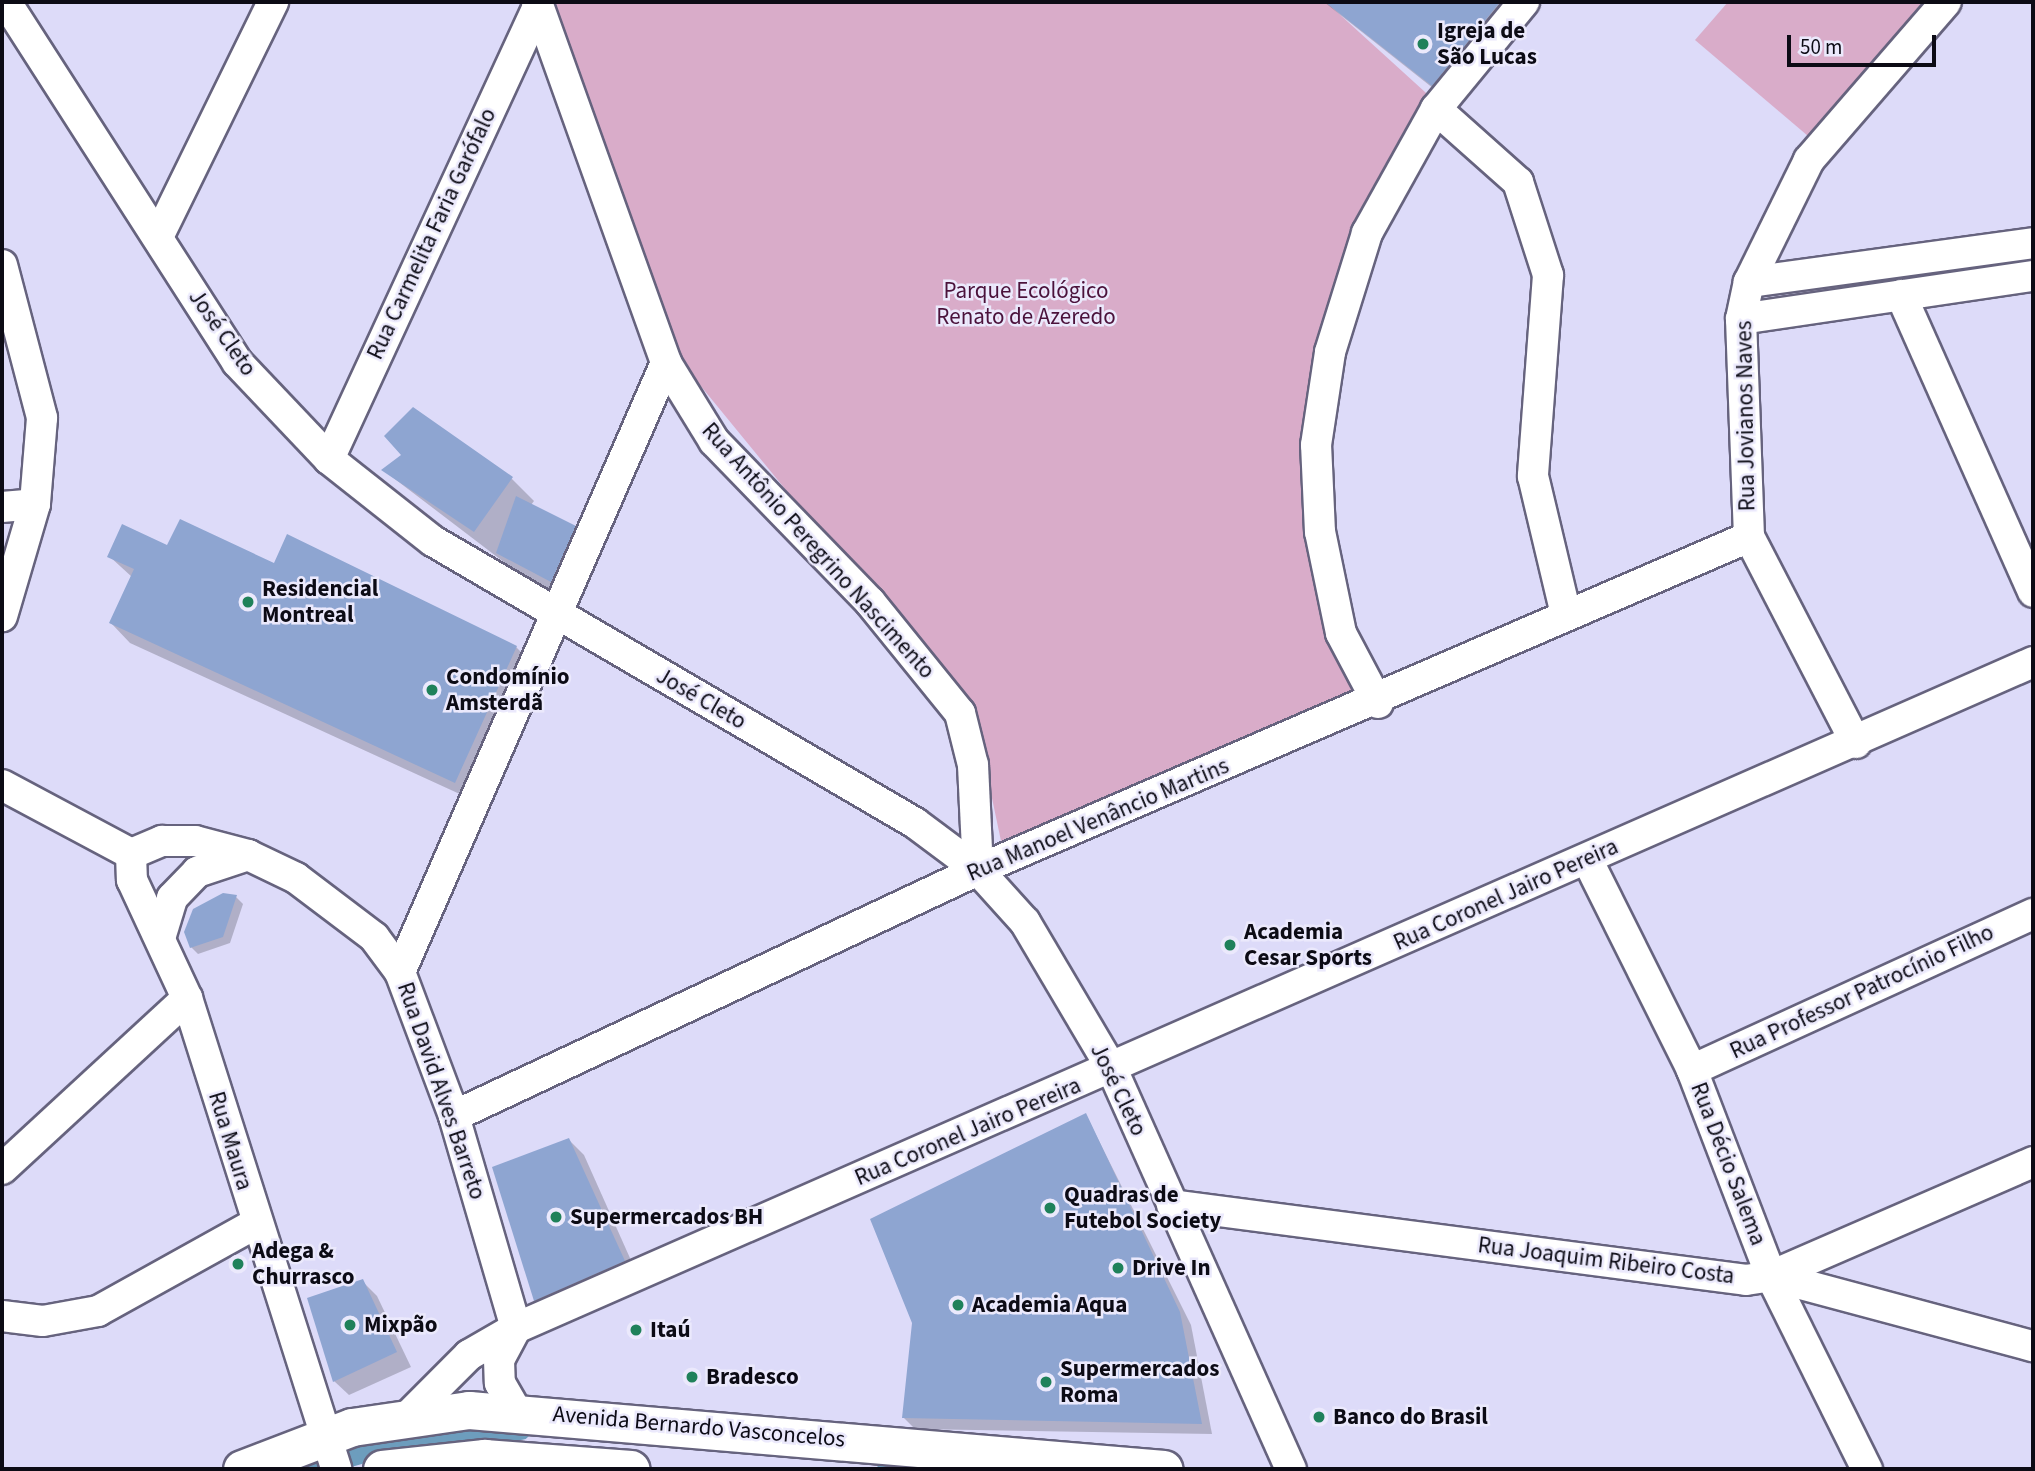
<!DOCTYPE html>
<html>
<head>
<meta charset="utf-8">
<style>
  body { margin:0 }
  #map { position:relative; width:2035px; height:1471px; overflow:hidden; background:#dddbf9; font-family:"Source Sans 3",sans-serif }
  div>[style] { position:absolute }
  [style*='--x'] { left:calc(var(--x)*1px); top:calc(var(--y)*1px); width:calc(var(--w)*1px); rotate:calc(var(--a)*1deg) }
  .green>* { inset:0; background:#d9acc9 }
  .shadow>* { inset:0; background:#0003 }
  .canal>* { height:21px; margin:-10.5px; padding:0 10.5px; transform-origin:10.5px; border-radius:10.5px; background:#6d9dbd }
  .building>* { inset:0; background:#8ea5d1 }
  .roads { filter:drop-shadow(2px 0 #66637e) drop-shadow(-2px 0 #66637e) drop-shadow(0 2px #66637e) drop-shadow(0 -2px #66637e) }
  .minor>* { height:30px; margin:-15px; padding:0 15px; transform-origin:15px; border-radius:15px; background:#fff }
  .major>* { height:37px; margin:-18.5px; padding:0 18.5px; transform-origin:18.5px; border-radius:18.5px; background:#fff }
  .dots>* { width:19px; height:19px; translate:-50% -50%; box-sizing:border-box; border:4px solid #ebe9fc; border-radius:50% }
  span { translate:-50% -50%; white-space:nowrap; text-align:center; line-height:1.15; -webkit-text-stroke:5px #ebe9fc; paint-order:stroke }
  .poi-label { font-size:23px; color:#0c0b15; font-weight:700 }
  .left { translate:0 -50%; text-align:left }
  .street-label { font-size:23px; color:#0c0b15 }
  .park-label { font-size:23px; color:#4b123b }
  .frame { position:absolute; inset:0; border:4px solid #0c0b15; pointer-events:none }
  .scale { position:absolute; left:1787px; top:35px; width:149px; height:32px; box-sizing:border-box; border:4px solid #0c0b15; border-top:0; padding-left:9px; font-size:21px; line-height:24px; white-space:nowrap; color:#0c0b15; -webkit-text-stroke:5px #ebe9fc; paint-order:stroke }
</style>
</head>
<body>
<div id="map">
  <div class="green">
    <div style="clip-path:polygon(549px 2px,1326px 2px,1436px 102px,1325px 354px,1337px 636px,1354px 696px,1001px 841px,976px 722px,668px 346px)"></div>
    <div style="clip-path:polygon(1728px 2px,1923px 2px,1808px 136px,1695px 40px)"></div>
  </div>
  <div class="shadow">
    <div style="clip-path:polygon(1324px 2px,1526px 2px,1448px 100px)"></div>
    <div style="clip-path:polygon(413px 409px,512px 479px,534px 501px,531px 505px,575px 527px,597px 549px,574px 603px,521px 575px,383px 470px,403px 455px)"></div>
    <div style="clip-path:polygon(168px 548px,274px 566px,516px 647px,536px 667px,475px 801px,130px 643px,111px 623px,132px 577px,109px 556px)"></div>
    <div style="clip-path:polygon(236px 897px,243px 904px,230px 943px,198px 954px,191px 947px)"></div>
    <div style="clip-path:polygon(1086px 1115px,1191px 1325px,1212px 1434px,915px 1429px,904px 1418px)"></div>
    <div style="clip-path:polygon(569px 1140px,584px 1155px,638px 1276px,551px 1315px,536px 1300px)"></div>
    <div style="clip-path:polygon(362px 1281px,377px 1296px,411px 1367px,349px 1395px,334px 1381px)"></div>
  </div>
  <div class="canal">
    <div style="--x:887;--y:1463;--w:56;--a:6.1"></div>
    <div style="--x:303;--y:1469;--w:66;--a:-15.7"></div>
    <div style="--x:367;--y:1451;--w:155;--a:-8.2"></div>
  </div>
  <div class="building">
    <div style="clip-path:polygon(1325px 2px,1500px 2px,1432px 86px)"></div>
    <div style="clip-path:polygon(413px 407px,513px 477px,474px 532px,381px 470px,401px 455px,384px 436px)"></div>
    <div style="clip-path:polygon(516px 496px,576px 526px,551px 582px,496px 553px)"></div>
    <div style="clip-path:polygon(180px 519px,274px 563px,287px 534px,517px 646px,455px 783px,109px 623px,134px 569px,107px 557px,122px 524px,167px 545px)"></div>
    <div style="clip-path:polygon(223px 893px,237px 895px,223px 937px,190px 948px,184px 932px,193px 909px)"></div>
    <div style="clip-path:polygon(1086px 1113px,1180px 1312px,1202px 1424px,902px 1418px,912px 1323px,870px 1219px)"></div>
    <div style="clip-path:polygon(569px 1138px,625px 1261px,534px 1301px,492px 1167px)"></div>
    <div style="clip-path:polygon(363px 1279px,397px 1352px,333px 1382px,307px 1298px)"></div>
  </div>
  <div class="roads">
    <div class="minor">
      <div style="--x:6;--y:2;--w:428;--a:57.3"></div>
      <div style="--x:237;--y:362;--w:134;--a:46.5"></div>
      <div style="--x:329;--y:459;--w:132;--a:38.3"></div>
      <div style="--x:433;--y:541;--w:558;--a:30.33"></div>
      <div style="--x:915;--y:823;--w:79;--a:36.7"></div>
      <div style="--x:978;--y:870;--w:70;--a:47.9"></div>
      <div style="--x:1025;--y:922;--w:171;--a:59.4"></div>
      <div style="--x:1112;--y:1069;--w:438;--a:65.9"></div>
      <div style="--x:537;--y:2;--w:383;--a:70.3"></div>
      <div style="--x:666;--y:363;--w:92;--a:58.4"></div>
      <div style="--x:714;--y:441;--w:224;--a:45.9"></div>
      <div style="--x:870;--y:602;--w:143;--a:51"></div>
      <div style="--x:960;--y:713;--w:54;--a:76"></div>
      <div style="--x:973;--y:765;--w:105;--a:87.3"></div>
      <div style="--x:1436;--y:109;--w:110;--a:41.7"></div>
      <div style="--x:1518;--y:182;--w:98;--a:72.1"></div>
      <div style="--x:1548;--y:275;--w:202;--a:94.3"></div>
      <div style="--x:1533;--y:476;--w:143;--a:76.6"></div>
      <div style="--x:158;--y:237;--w:262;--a:-63.9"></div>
      <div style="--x:2;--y:265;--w:158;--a:75.3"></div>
      <div style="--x:42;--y:418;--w:86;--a:94.7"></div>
      <div style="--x:35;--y:504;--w:117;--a:106.4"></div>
      <div style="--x:1749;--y:282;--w:287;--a:-7.8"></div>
      <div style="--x:1901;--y:295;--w:325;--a:66"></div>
      <div style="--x:1741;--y:319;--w:295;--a:-8.4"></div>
      <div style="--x:329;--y:459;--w:494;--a:-65.2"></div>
      <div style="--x:2;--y:507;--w:33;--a:-5"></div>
      <div style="--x:1378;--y:703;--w:79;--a:-117.9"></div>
      <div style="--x:1341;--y:633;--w:103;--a:-101.7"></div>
      <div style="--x:1320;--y:532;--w:87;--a:-92.6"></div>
      <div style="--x:1316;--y:445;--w:94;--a:-81.4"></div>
      <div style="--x:1330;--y:352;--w:125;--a:-72.7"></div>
      <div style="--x:1367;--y:233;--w:142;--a:-60.9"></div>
      <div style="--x:1436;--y:109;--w:139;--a:-50.6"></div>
      <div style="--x:1856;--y:743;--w:232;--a:-117.4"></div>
      <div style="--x:1749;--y:537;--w:218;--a:-92.1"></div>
      <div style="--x:1741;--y:319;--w:38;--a:-78"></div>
      <div style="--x:1749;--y:282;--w:136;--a:-63.8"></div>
      <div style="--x:1809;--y:160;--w:209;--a:-49.1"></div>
      <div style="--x:2;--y:785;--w:146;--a:28.1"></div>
      <div style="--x:131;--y:854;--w:34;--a:-23"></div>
      <div style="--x:162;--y:841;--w:33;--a:0"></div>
      <div style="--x:195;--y:841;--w:55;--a:14.8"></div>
      <div style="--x:248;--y:855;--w:53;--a:25.6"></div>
      <div style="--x:296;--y:878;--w:98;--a:37.1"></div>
      <div style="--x:374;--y:937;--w:44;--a:53.4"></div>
      <div style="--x:400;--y:972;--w:154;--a:69.4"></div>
      <div style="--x:454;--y:1116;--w:221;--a:73.7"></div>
      <div style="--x:131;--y:854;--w:26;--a:88"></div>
      <div style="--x:132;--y:880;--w:130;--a:65"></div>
      <div style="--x:187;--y:998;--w:494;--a:72.4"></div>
      <div style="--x:1587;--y:859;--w:236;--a:63.5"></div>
      <div style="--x:1692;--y:1070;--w:221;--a:69"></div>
      <div style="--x:1771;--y:1276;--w:216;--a:63.6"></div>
      <div style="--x:161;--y:935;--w:39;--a:-73"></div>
      <div style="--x:172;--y:898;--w:36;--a:-46"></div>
      <div style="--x:197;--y:872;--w:54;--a:-18.4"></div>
      <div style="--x:400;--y:972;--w:665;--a:-66.41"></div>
      <div style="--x:1692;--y:1070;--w:375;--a:-24.6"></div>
      <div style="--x:454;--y:1116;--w:579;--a:-25.15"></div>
      <div style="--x:978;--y:870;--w:840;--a:-23.36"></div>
      <div style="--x:2;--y:1169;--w:252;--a:-42.7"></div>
      <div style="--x:1172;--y:1205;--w:579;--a:7.44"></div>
      <div style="--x:1746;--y:1280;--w:25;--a:-9"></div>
      <div style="--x:1771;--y:1276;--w:271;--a:15"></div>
      <div style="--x:1771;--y:1276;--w:286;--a:-23.5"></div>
      <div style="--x:2;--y:1316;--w:41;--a:7"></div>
      <div style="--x:43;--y:1321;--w:56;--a:-10.3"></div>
      <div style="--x:98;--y:1311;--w:179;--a:-29"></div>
      <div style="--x:516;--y:1328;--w:36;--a:118"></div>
      <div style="--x:499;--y:1360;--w:23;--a:88"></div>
      <div style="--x:500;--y:1383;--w:32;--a:60"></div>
      <div style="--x:409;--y:1415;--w:85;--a:-45"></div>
      <div style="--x:469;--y:1355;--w:54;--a:-29.9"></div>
      <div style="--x:516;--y:1328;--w:1657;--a:-23.7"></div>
    </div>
    <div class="major">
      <div style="--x:242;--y:1469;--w:118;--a:-20.9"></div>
      <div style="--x:352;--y:1427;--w:118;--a:-8.3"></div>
      <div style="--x:469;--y:1410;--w:697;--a:4.85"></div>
      <div style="--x:382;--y:1469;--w:103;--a:-6.2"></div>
      <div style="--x:484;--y:1458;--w:147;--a:4.3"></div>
    </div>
  </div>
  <div class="dots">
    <div style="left:1423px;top:44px;background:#1f815a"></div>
    <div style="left:248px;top:602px;background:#1f815a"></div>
    <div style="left:432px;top:690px;background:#1f815a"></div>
    <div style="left:1230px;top:945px;background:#1f815a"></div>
    <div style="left:1050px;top:1208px;background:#1f815a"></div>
    <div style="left:556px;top:1217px;background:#1f815a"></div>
    <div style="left:238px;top:1264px;background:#1f815a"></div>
    <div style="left:1118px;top:1268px;background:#1f815a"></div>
    <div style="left:958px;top:1305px;background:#1f815a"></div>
    <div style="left:350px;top:1325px;background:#1f815a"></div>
    <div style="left:636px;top:1330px;background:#1f815a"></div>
    <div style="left:692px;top:1377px;background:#1f815a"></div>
    <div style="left:1046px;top:1382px;background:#1f815a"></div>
    <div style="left:1319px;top:1417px;background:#1f815a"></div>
  </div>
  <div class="poi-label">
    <span class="left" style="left:1437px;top:44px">Igreja de<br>São Lucas</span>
    <span class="left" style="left:262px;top:602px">Residencial<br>Montreal</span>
    <span class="left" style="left:446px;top:690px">Condomínio<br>Amsterdã</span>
    <span class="left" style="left:1244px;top:945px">Academia<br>Cesar Sports</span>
    <span class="left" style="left:1064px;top:1208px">Quadras de<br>Futebol Society</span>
    <span class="left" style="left:570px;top:1217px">Supermercados BH</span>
    <span class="left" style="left:252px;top:1264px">Adega &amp;<br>Churrasco</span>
    <span class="left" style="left:1132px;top:1268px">Drive In</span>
    <span class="left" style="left:972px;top:1305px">Academia Aqua</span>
    <span class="left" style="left:364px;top:1325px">Mixpão</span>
    <span class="left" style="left:650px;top:1330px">Itaú</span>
    <span class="left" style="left:1060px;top:1382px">Supermercados<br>Roma</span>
    <span class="left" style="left:706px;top:1377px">Bradesco</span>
    <span class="left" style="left:1333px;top:1417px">Banco do Brasil</span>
  </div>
  <div class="street-label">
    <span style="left:432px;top:234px;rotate:-65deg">Rua Carmelita Faria Garófalo</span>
    <span style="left:222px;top:333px;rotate:55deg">José Cleto</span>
    <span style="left:1746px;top:416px;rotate:-91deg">Rua Jovianos Naves</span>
    <span style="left:818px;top:551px;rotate:48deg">Rua Antônio Peregrino Nascimento</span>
    <span style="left:701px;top:699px;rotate:30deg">José Cleto</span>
    <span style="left:1098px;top:820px;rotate:-23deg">Rua Manoel Venâncio Martins</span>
    <span style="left:1506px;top:895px;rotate:-24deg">Rua Coronel Jairo Pereira</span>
    <span style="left:1862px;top:992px;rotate:-25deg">Rua Professor Patrocínio Filho</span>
    <span style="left:1118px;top:1090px;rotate:64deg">José Cleto</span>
    <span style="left:441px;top:1091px;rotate:71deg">Rua David Alves Barreto</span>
    <span style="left:968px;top:1132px;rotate:-23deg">Rua Coronel Jairo Pereira</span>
    <span style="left:230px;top:1141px;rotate:73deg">Rua Maura</span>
    <span style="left:1728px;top:1164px;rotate:69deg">Rua Décio Salema</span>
    <span style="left:1606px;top:1261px;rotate:7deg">Rua Joaquim Ribeiro Costa</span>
    <span style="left:699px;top:1427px;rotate:5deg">Avenida Bernardo Vasconcelos</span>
  </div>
  <div class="park-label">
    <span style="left:1026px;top:304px">Parque Ecológico<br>Renato de Azeredo</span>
  </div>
  <div class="frame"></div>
  <div class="scale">50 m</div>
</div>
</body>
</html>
